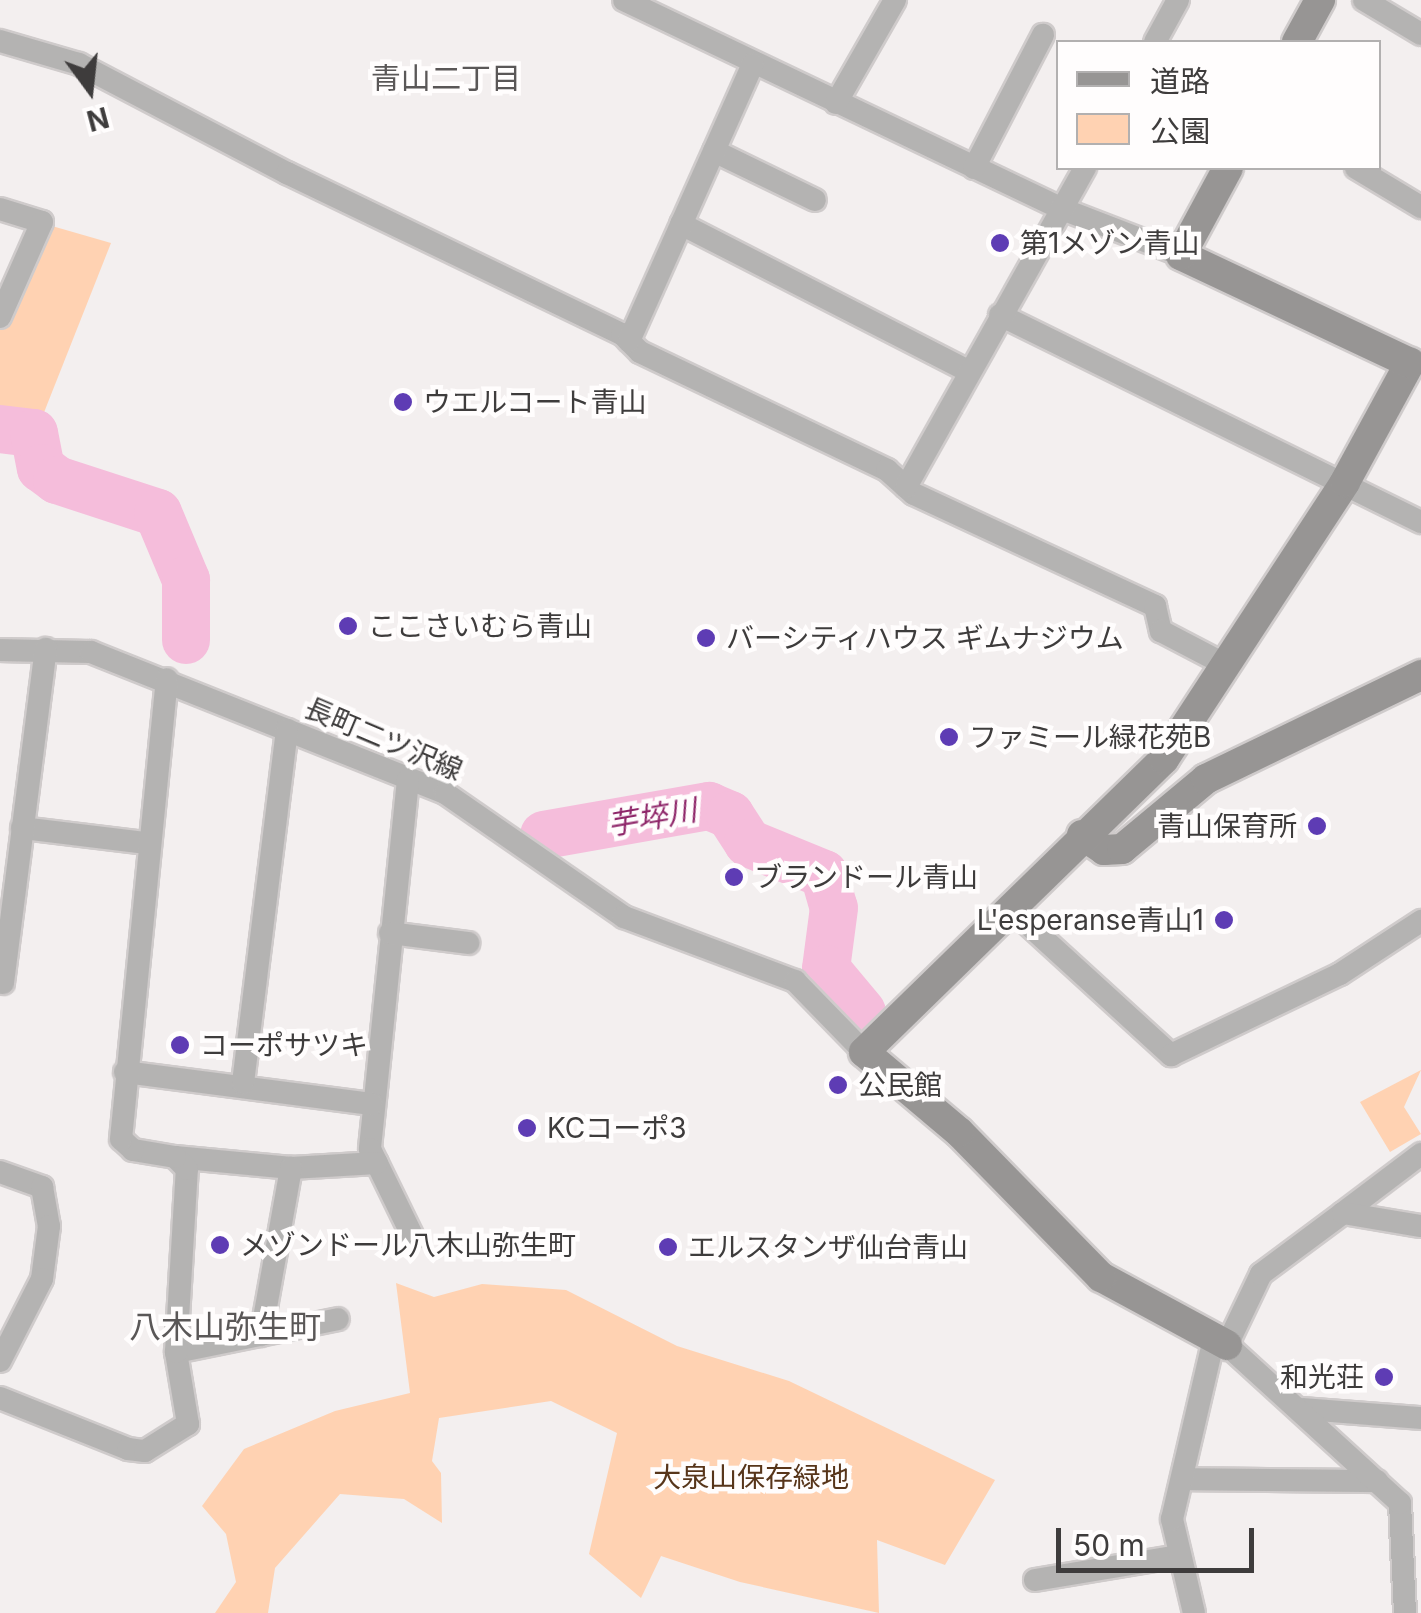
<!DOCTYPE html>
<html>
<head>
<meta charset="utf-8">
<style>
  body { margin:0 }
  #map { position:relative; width:1421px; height:1613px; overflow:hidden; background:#f3efef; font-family:Inter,"Noto Sans JP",sans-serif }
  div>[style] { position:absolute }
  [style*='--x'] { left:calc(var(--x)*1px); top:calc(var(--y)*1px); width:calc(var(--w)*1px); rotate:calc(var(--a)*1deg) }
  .green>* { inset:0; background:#ffd2b2 }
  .river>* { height:48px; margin:-24px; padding:0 24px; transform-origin:24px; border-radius:24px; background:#f5bddb }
  .roads { filter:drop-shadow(2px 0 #cfcbcb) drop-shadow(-2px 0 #cfcbcb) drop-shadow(0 2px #cfcbcb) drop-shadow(0 -2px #cfcbcb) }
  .street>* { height:22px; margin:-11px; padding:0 11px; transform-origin:11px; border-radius:11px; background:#b4b3b2 }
  .secondary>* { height:30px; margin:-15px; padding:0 15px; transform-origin:15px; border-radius:15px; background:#979594 }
  .dots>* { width:28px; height:28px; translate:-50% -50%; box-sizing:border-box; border:5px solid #fffdfd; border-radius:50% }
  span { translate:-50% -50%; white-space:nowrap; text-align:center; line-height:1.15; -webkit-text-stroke:9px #fffdfd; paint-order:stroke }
  .poi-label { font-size:28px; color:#3e3c3c }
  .left { translate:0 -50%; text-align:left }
  .right { translate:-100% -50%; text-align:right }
  .street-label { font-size:28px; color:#3e3c3c }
  .park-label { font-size:28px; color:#57351a }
  .neighbourhood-label { font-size:30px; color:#5a5757 }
  .water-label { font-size:30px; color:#8e2669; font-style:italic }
  .quarter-label { font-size:32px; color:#5a5757 }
  .legend { position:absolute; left:1056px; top:40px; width:325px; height:130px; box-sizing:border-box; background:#fffdfd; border:2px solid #b2b0b0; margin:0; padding:12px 18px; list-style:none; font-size:30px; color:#3e3c3c }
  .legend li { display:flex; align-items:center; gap:20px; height:50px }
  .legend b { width:50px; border:2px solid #b2b0b0 }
  .north { position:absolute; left:40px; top:40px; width:100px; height:100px; -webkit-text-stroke:8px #fffdfd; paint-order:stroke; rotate:165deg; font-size:28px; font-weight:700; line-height:40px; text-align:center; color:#3e3c3c }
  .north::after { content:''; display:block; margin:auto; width:35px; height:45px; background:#3e3c3c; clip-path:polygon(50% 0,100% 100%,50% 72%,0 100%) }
  .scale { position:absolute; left:1056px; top:1528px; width:198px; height:45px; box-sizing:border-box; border:5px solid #3e3c3c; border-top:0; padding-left:12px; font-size:30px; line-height:35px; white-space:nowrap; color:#3e3c3c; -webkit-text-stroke:8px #fffdfd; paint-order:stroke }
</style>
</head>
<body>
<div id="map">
  <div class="green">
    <div style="clip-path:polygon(52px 226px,111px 243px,41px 420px,0 416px,0 330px)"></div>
    <div style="clip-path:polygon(1421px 1070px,1404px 1107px,1421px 1134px,1390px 1152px,1360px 1102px)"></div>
    <div style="clip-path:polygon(396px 1283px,434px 1297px,482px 1284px,566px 1290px,677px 1346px,789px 1381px,995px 1480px,945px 1565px,877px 1540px,879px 1613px,740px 1582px,661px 1556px,641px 1598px,589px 1554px,617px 1433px,551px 1401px,439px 1418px,432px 1461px,441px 1473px,442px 1523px,404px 1499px,340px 1494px,275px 1568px,268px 1613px,215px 1613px,236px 1582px,226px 1534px,202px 1506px,244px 1449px,335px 1411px,410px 1393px)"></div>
  </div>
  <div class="river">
    <div style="--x:0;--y:429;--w:34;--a:7"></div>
    <div style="--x:34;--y:433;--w:36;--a:79"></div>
    <div style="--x:41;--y:468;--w:20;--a:37"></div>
    <div style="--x:57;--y:480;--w:106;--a:18.1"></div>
    <div style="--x:158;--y:513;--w:73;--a:67.3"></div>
    <div style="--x:186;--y:580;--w:60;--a:90"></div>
    <div style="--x:544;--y:835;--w:168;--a:-10"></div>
    <div style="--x:709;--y:806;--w:23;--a:23"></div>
    <div style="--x:730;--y:815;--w:33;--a:57"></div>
    <div style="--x:748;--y:843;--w:82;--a:22.2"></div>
    <div style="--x:824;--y:874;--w:35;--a:74"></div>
    <div style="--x:834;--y:908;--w:62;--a:97.5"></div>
    <div style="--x:826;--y:969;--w:56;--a:50.1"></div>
  </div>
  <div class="roads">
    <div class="street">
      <div style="--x:624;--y:0;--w:485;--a:25.5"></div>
      <div style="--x:1062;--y:209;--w:128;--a:21.1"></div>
      <div style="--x:1364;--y:0;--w:66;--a:30.8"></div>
      <div style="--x:0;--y:41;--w:82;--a:16.2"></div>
      <div style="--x:79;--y:64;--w:235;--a:27.7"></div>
      <div style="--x:287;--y:173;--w:372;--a:25.7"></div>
      <div style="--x:622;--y:334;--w:25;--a:45"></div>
      <div style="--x:640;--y:352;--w:274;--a:25.5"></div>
      <div style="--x:887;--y:470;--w:36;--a:42"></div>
      <div style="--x:914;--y:494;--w:266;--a:24.9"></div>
      <div style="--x:1155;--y:606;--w:26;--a:77"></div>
      <div style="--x:1161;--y:631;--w:71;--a:27.6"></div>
      <div style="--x:1155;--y:42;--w:48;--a:-61.3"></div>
      <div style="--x:836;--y:103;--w:119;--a:-60.2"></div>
      <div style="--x:714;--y:151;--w:112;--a:25.9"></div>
      <div style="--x:974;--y:168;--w:150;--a:-62.6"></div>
      <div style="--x:1356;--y:168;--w:76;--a:31"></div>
      <div style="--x:0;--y:209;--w:44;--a:17.2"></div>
      <div style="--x:42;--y:222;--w:104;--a:113.9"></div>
      <div style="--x:681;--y:224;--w:322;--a:27.1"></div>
      <div style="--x:1000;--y:315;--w:469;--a:26.2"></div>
      <div style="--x:629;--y:341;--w:303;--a:-65.9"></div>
      <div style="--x:906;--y:487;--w:366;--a:-60.7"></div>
      <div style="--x:0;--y:650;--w:91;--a:1.3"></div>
      <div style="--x:91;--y:652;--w:381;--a:21.7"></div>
      <div style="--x:445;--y:793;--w:218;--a:34.7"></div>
      <div style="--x:624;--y:917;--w:183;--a:20.5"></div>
      <div style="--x:795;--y:981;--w:99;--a:45.8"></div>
      <div style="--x:408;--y:780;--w:371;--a:95.9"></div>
      <div style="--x:370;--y:1149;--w:98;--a:64"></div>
      <div style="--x:22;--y:828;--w:125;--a:6.9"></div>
      <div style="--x:1011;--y:909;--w:217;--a:42.4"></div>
      <div style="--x:1171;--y:1055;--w:187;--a:-25.6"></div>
      <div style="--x:1340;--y:974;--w:97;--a:-33.2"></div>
      <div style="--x:390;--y:933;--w:79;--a:7.3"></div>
      <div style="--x:3;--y:983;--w:337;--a:-82.7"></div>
      <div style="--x:125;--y:1072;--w:249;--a:7.4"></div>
      <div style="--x:243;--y:1083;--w:356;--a:-82.9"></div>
      <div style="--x:175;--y:1157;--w:117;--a:5.4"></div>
      <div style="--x:291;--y:1168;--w:86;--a:-3.3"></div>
      <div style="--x:0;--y:1172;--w:45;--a:19.7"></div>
      <div style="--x:42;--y:1187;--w:40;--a:80"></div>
      <div style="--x:49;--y:1226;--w:53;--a:97.5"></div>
      <div style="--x:42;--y:1279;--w:92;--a:117.1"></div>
      <div style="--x:1343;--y:1213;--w:98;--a:-37.1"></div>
      <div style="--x:261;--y:1335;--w:170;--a:-79.8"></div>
      <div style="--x:176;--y:1352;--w:165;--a:-11.5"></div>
      <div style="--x:0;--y:1398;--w:138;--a:21.7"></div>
      <div style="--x:128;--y:1449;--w:17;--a:7"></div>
      <div style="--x:145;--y:1451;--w:51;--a:-32.1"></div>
      <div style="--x:188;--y:1424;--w:73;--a:-99.5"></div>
      <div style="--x:176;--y:1352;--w:183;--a:-86.6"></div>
      <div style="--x:187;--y:1169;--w:17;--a:-135"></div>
      <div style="--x:175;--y:1157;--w:43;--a:-170.5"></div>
      <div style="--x:133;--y:1150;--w:16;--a:-137"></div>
      <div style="--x:121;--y:1139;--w:462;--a:-84.3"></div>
      <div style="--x:1303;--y:1409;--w:118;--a:4.4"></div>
      <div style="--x:1182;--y:1479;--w:195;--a:0.6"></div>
      <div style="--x:1035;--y:1580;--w:145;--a:-9.5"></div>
      <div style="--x:1194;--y:1613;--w:97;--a:-103.2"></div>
      <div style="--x:1172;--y:1519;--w:186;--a:-76.9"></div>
      <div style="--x:1405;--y:1613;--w:110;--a:-92.6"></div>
      <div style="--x:1400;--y:1503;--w:234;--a:-137.6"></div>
      <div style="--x:1227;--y:1345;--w:79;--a:-64.4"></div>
      <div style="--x:1261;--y:1274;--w:102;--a:-36.6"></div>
      <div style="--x:1343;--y:1213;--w:79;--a:9.5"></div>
    </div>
    <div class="secondary">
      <div style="--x:1297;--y:42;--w:48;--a:-61.3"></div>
      <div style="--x:1082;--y:835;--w:27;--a:34"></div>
      <div style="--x:1104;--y:850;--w:18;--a:-3"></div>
      <div style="--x:1122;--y:849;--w:109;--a:-39.8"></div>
      <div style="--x:1206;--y:779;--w:239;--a:-25.8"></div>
      <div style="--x:1227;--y:1345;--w:143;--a:-151.6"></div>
      <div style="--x:1101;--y:1277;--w:203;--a:-134.4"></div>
      <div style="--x:959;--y:1132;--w:124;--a:-139.9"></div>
      <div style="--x:864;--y:1052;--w:419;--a:-44.3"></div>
      <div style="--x:1164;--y:759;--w:331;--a:-56.8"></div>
      <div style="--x:1345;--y:482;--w:136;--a:-61.4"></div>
      <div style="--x:1410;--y:363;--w:253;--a:-154.8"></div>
      <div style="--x:1181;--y:255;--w:99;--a:-61.6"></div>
    </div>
  </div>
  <div class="dots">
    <div style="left:1000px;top:243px;background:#5e3cb4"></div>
    <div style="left:403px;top:402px;background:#5e3cb4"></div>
    <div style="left:348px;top:626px;background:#5e3cb4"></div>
    <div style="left:706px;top:638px;background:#5e3cb4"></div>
    <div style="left:949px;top:737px;background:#5e3cb4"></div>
    <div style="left:1317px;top:826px;background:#5e3cb4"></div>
    <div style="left:734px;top:877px;background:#5e3cb4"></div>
    <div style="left:1224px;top:920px;background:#5e3cb4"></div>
    <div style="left:180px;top:1045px;background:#5e3cb4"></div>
    <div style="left:838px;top:1085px;background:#5e3cb4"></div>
    <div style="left:527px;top:1128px;background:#5e3cb4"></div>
    <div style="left:220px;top:1245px;background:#5e3cb4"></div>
    <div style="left:668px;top:1247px;background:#5e3cb4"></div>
    <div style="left:1384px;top:1377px;background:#5e3cb4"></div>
  </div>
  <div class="poi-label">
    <span class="left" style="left:1020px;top:243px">第1メゾン青山</span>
    <span class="left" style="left:423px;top:402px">ウエルコート青山</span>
    <span class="left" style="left:368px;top:626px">ここさいむら青山</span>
    <span class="left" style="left:726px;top:638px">バーシティハウス ギムナジウム</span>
    <span class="left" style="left:969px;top:737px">ファミール緑花苑B</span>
    <span class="right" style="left:1297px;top:826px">青山保育所</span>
    <span class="left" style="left:754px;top:877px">ブランドール青山</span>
    <span class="right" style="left:1204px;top:920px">L'esperanse青山1</span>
    <span class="left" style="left:200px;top:1045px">コーポサツキ</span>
    <span class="left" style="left:858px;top:1085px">公民館</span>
    <span class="left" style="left:547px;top:1128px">KCコーポ3</span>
    <span class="left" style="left:240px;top:1245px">メゾンドール八木山弥生町</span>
    <span class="left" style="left:688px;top:1247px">エルスタンザ仙台青山</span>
    <span class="right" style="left:1364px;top:1377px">和光荘</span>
  </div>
  <div class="street-label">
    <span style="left:384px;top:739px;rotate:23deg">長町二ツ沢線</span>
  </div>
  <div class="park-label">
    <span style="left:751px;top:1477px">大泉山保存緑地</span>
  </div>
  <div class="neighbourhood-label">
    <span style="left:446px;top:78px">青山二丁目</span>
  </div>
  <div class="water-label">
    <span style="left:652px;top:817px;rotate:-10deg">芋埣川</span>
  </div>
  <div class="quarter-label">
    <span style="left:225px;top:1327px">八木山弥生町</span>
  </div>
  <ul class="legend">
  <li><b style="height:12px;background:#979594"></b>道路</li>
  <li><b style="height:28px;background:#ffd2b2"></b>公園</li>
  </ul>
  <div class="north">N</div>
  <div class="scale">50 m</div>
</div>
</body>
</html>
